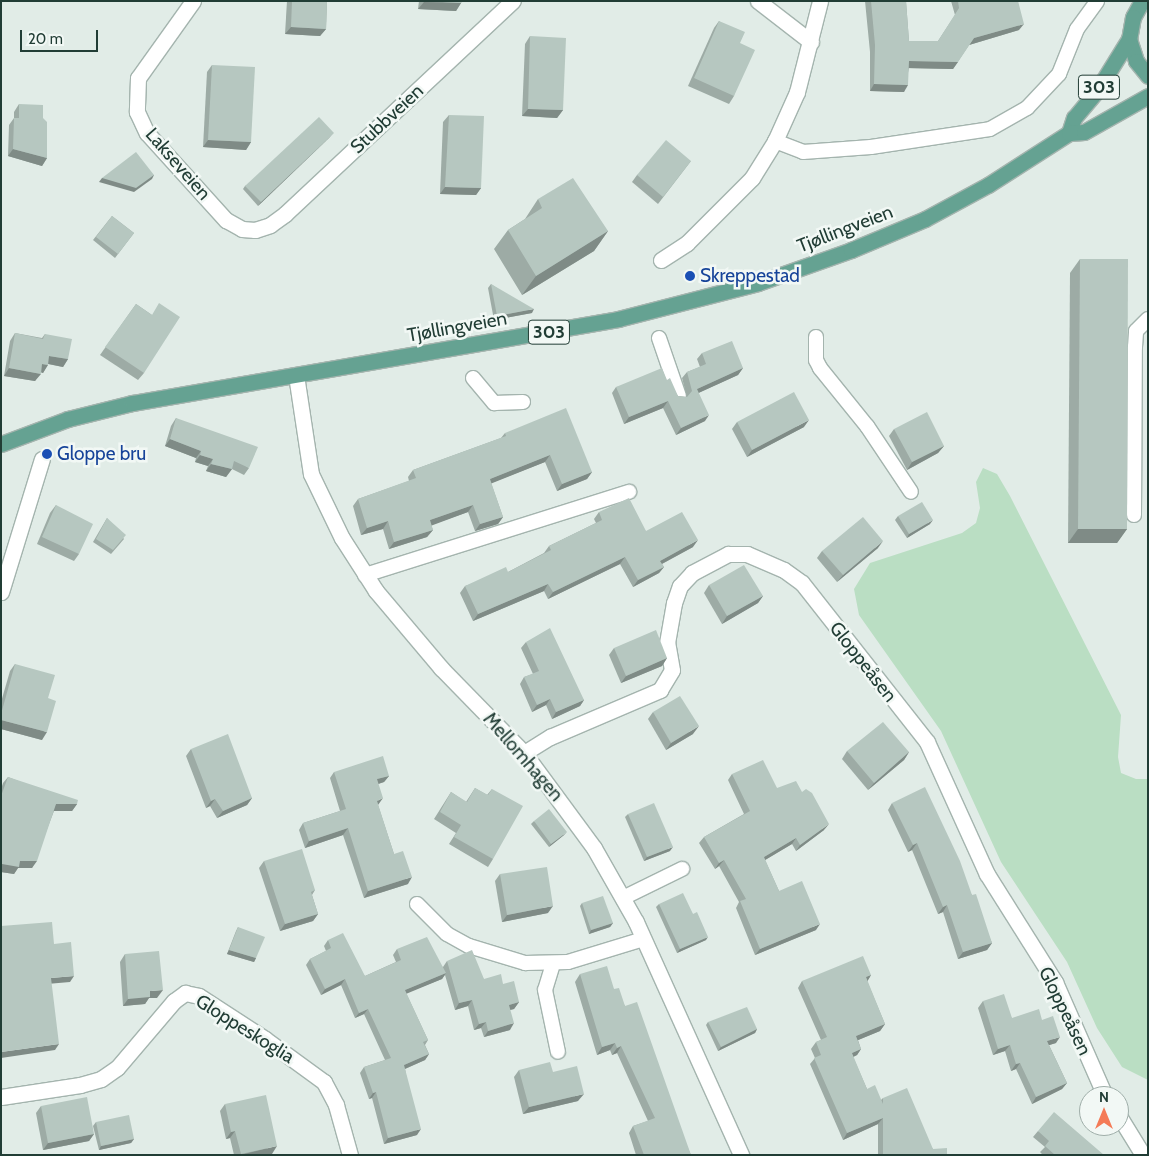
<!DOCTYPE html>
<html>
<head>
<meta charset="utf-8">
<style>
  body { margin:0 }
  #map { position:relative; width:1149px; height:1156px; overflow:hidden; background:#e1ece7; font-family:Cabin,sans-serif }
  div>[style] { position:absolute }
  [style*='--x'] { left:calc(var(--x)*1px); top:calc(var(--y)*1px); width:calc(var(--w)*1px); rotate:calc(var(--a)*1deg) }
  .green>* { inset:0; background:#badec3 }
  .roads { filter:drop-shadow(1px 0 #a4b4ae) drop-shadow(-1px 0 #a4b4ae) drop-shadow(0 1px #a4b4ae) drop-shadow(0 -1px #a4b4ae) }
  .lane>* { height:14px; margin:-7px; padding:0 7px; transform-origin:7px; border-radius:7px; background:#fff }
  .street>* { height:15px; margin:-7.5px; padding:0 7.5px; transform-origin:7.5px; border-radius:7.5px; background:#fff }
  .primary>* { height:15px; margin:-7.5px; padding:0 7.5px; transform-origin:7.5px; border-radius:7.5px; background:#65a292 }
  .wall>* { inset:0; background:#9daba5 }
  .shaded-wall>* { inset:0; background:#7f8b86 }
  .building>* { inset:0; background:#b6c7c0 }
  .dots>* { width:14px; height:14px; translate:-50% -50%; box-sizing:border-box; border:2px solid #f2f8f5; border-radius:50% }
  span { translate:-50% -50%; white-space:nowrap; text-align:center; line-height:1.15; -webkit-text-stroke:5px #f2f8f5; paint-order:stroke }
  .shield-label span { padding:1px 4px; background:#f2f8f5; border:1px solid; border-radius:4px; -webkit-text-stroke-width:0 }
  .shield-label { font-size:18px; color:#213d35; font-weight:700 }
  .street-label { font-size:19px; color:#213d35 }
  .transit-label { font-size:19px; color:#164399 }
  .left { translate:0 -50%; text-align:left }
  .frame { position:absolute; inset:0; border:2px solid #213d35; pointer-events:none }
  .north { position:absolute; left:1079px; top:1086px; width:50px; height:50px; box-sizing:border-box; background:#f2f8f5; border:1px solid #9eada8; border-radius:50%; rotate:0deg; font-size:14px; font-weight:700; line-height:20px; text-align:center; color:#213d35 }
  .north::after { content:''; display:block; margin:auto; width:18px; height:22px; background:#f47b57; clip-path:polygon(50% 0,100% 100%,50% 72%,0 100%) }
  .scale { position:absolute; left:20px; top:30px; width:78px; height:22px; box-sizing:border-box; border:2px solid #213d35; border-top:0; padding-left:6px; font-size:15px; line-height:18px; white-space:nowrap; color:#213d35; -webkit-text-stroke:4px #f2f8f5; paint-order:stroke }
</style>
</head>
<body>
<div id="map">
  <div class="green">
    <div style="clip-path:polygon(983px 468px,997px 474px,1010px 496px,1121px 715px,1118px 757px,1121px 773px,1136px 779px,1148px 779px,1148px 1080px,1122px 1067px,1097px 1028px,1067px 962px,1001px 862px,941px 731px,859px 615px,854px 589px,870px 563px,962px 533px,976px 523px,980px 508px,976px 482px)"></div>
  </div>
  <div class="roads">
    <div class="lane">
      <div style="--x:775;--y:141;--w:30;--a:21"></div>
      <div style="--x:803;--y:152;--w:68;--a:-4.2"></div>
      <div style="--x:871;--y:147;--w:120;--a:-8.6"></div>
      <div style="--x:990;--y:129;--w:43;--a:-29.6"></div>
      <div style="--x:1027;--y:108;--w:47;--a:-46.7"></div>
      <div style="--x:1059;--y:74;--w:48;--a:-68.2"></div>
      <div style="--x:1077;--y:29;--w:34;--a:-54"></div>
      <div style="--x:816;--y:337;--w:23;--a:90"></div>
      <div style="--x:816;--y:360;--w:9;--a:63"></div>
      <div style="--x:820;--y:368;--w:75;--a:51"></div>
      <div style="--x:867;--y:426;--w:79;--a:56.3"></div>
      <div style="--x:659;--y:338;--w:61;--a:71"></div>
      <div style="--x:473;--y:378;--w:33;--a:50"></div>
      <div style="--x:494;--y:403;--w:29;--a:-2"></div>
      <div style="--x:1134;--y:515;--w:168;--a:-89.7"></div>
      <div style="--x:1135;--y:347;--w:16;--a:-86"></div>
      <div style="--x:1136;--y:331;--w:17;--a:-45"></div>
      <div style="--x:365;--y:575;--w:277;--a:-17.5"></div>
      <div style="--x:623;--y:898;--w:66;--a:-26.2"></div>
      <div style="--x:417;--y:904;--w:42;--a:45"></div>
      <div style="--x:447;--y:934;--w:25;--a:29"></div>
      <div style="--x:469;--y:946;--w:59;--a:16.9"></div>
      <div style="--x:525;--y:963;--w:43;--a:-1.3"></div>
      <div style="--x:568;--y:962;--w:78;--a:-17"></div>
      <div style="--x:553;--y:964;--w:27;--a:107"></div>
      <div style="--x:545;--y:990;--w:63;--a:78.2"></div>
    </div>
    <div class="street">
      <div style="--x:193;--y:1;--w:95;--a:125.5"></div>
      <div style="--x:138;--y:78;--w:34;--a:92"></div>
      <div style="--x:137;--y:112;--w:23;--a:65"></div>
      <div style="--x:147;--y:133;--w:118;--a:47.8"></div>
      <div style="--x:226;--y:220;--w:18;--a:29"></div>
      <div style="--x:242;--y:229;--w:13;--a:4"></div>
      <div style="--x:255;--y:230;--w:16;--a:-18"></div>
      <div style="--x:270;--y:225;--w:19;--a:-36"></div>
      <div style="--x:285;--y:214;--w:312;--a:-43.1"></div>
      <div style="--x:758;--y:1;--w:67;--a:37.7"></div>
      <div style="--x:661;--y:260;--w:31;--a:-33"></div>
      <div style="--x:687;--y:243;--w:92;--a:-45"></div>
      <div style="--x:752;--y:178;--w:44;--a:-58.1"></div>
      <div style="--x:775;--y:141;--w:54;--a:-65.8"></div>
      <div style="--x:797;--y:92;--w:94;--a:-75.8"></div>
      <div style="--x:296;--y:375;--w:100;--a:81.4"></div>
      <div style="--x:311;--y:474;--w:71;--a:64.2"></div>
      <div style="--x:342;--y:538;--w:63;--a:57.3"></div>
      <div style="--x:376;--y:591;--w:101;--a:49.8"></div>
      <div style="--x:441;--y:668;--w:119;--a:45.7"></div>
      <div style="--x:524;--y:753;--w:118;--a:53.6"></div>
      <div style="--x:594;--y:848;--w:85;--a:60.4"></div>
      <div style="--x:636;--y:922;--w:256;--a:65.7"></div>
      <div style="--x:1;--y:592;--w:139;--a:-72.9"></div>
      <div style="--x:524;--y:753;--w:31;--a:-32"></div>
      <div style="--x:550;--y:737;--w:120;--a:-23.1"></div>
      <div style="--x:660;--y:690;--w:23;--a:-59"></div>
      <div style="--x:672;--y:670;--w:27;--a:-100"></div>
      <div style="--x:667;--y:643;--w:41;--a:-80.1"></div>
      <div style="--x:674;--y:603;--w:18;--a:-71"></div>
      <div style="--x:680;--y:586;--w:18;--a:-47"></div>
      <div style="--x:692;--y:573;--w:41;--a:-27.8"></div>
      <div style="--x:728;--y:554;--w:19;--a:0"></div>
      <div style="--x:747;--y:554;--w:40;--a:23.4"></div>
      <div style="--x:784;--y:570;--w:22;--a:36"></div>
      <div style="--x:802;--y:583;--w:202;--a:51.8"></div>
      <div style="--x:927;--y:742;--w:145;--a:65.6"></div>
      <div style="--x:987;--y:874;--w:128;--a:57.8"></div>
      <div style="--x:1055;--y:982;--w:124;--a:66.3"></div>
      <div style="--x:1;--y:1097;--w:80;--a:-8.6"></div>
      <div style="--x:80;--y:1085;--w:22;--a:-16"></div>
      <div style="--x:101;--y:1079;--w:19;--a:-35"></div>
      <div style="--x:117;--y:1068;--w:88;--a:-49.6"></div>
      <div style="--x:174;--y:1001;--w:14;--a:-36"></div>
      <div style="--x:185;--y:993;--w:14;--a:12"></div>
      <div style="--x:199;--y:996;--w:79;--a:33.1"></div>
      <div style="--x:265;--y:1039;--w:73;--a:36.1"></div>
      <div style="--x:324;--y:1082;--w:26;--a:62"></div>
      <div style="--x:336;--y:1105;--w:52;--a:74.4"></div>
      <div style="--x:1119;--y:1116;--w:46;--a:58.4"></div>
    </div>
    <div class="primary">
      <div style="--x:1142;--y:1;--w:18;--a:119"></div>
      <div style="--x:1133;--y:17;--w:22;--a:100"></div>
      <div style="--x:1129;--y:39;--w:23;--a:72"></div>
      <div style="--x:1136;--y:61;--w:19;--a:51"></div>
      <div style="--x:1069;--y:133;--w:16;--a:-72"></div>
      <div style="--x:1074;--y:118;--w:38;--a:-50"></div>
      <div style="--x:1098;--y:89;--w:59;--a:-58.2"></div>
      <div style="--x:1;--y:444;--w:72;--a:-20.5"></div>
      <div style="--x:68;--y:419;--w:66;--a:-14"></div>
      <div style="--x:132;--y:403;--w:493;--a:-9.8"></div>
      <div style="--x:618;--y:319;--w:145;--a:-14.4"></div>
      <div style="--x:758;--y:283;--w:99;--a:-19.5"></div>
      <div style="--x:851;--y:250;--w:80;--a:-22.7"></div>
      <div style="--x:925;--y:219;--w:72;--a:-28.4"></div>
      <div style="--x:988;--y:185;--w:96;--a:-32.7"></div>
      <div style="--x:1069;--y:133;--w:15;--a:-4"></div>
      <div style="--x:1084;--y:132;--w:73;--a:-29.4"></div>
    </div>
  </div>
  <div class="wall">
    <div style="clip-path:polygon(287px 1px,327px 1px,326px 29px,320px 36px,285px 34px)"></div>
    <div style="clip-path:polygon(419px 1px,462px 1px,461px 3px,456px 11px,418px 9px)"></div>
    <div style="clip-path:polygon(865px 1px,906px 1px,909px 41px,938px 41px,955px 15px,951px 1px,1018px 1px,1019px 30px,969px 45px,953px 69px,909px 68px,904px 92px,870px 91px,870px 52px)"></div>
    <div style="clip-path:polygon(719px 21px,740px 43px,734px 96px,729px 104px,688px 86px,714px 28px)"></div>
    <div style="clip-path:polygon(530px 36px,563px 110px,557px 118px,522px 116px,525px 44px)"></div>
    <div style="clip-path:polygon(212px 65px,251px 142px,246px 150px,203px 147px,207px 72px)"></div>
    <div style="clip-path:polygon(19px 104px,47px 158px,42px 166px,8px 156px,9px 125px,14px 118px,14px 112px)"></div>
    <div style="clip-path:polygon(449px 115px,481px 188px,476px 195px,440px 194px,443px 122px)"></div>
    <div style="clip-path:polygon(331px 136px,258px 206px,243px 189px,245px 186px)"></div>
    <div style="clip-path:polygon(691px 161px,658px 204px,632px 182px,637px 175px)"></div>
    <div style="clip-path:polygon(538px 199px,608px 231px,594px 251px,522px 295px,494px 249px,508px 230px,525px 219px)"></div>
    <div style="clip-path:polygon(112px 216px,134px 233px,115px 258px,93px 240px)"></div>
    <div style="clip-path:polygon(1080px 259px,1127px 529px,1117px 543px,1068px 543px,1070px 273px)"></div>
    <div style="clip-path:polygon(491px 284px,532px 313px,494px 320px,488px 288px)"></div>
    <div style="clip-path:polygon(136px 304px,152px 315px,144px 373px,138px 380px,100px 355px)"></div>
    <div style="clip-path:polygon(15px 333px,42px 338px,45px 334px,68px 359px,63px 367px,48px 364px,43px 373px,41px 372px,35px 381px,4px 376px,10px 341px)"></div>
    <div style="clip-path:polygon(702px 353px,743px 368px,738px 375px,698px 393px,705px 421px,676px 435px,663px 408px,624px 424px,612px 393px,616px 387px,667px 380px,678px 396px,687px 397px,682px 378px,687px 372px,700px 367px,697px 359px)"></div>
    <div style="clip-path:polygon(176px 418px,249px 468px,244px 475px,232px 469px,226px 477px,206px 471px,208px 466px,195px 462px,196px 458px,165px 446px,171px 426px)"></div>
    <div style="clip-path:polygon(737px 422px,804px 427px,747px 457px,732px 429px)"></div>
    <div style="clip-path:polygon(894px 429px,944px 446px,938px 453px,907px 470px,889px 436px)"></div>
    <div style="clip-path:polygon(505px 433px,592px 472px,587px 479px,557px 491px,545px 462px,491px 483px,503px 517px,498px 524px,475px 531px,468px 512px,431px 525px,433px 530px,427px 537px,389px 549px,383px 529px,361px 535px,353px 506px,358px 499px,409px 481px,408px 477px,413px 470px,501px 438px)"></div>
    <div style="clip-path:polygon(56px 505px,79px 554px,74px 561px,37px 544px,50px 513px)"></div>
    <div style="clip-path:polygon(599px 512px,646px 531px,693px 547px,662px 564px,664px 567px,659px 573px,633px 587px,620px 564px,548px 599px,544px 591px,473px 621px,460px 593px,465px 586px,508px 572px,544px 553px,549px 546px,596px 523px,594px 519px)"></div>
    <div style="clip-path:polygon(898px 516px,930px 524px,907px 538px,895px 520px)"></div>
    <div style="clip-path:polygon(107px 518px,124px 539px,111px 554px,93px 542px)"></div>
    <div style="clip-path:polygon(878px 548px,837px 582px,817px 558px,822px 551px)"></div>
    <div style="clip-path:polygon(709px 585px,763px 596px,758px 603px,722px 624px,704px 593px)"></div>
    <div style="clip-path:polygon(526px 642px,584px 700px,580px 706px,552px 719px,546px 705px,532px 712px,520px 684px,524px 677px,533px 674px,521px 648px)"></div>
    <div style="clip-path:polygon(614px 648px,667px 658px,662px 666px,621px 683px,609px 655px)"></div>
    <div style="clip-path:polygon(15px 664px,48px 698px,42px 740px,1px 729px,1px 702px,10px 671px)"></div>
    <div style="clip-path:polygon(653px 712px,693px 734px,666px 750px,648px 719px)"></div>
    <div style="clip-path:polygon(191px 749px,252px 798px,247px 805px,217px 818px,210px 806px,206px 808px,186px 756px)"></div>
    <div style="clip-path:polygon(847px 751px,909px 752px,904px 760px,868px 790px,842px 759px)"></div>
    <div style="clip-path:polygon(334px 772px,389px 776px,384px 782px,378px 784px,378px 805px,394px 854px,408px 884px,364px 898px,343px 835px,305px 848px,299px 830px,303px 823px,340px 811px,330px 778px)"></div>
    <div style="clip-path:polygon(732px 774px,777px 788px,824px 830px,796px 851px,792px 844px,765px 860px,779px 891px,816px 930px,755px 955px,736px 908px,739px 902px,719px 866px,715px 869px,699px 843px,704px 837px,744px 814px,728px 780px)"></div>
    <div style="clip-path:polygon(8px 777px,77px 804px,72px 811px,54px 811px,32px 868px,18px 868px,14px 874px,1px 872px,1px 789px,3px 783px)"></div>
    <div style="clip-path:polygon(475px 788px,487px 795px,492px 789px,493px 859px,488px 867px,449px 844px,456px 833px,434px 819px,451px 792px,466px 802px)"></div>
    <div style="clip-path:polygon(892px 803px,972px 895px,992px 943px,987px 950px,958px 959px,943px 912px,938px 914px,912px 850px,908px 852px,888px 810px)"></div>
    <div style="clip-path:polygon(628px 814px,670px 851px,644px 861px,625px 817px)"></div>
    <div style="clip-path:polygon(534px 821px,564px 835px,549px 847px,531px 824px)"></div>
    <div style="clip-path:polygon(264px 861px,315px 890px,312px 895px,318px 914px,313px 921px,280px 931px,259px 868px)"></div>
    <div style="clip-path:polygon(500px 874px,548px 913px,502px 922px,495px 881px)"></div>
    <div style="clip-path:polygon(582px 903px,613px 923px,610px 927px,589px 934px,580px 906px)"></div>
    <div style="clip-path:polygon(659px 904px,693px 914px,706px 940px,677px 953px,656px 907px)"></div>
    <div style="clip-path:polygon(238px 927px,256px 958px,254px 962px,227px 954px,236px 931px)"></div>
    <div style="clip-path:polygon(328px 940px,365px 976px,396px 962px,393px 955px,397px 949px,443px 967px,447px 961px,484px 979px,503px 984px,519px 1002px,514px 1009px,510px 1010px,510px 1030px,484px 1037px,481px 1028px,474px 1030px,468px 1006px,455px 1010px,445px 975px,442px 979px,406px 993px,428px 1040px,425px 1045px,429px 1054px,425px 1060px,405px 1069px,417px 1135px,384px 1144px,372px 1098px,369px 1099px,360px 1073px,364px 1067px,385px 1060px,364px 1014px,355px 1018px,341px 985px,321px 995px,306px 965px,310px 959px,326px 951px,324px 946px)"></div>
    <div style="clip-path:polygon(125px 954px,157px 998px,149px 998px,145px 1004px,123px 1006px,120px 962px)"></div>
    <div style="clip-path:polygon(580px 974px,614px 989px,625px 1006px,691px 1155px,636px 1155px,629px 1133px,633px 1126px,648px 1121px,617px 1053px,612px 1055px,610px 1050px,597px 1055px,575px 982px)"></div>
    <div style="clip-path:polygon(871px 975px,867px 981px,885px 1024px,880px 1031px,858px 1040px,861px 1049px,857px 1055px,853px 1057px,867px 1089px,881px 1100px,883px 1098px,933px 1149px,947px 1155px,878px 1155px,878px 1124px,843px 1140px,810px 1064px,815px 1058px,811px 1049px,816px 1042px,821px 1040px,798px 988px,802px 981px)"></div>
    <div style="clip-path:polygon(983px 1001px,1012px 1018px,1042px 1020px,1056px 1043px,1049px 1045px,1067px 1083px,1062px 1089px,1032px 1104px,1016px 1069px,1011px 1071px,1005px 1051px,993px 1055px,978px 1008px)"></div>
    <div style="clip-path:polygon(708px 1022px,757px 1029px,755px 1033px,718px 1051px,706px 1025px)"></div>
    <div style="clip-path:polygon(519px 1070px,553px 1072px,578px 1101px,523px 1114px,514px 1077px)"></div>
    <div style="clip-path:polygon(225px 1104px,272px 1154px,267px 1155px,234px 1155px,230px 1138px,226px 1139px,220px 1111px)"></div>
    <div style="clip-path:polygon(41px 1106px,94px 1134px,89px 1141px,43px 1150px,36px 1113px)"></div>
    <div style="clip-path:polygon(96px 1122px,134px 1139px,131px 1143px,99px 1150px,93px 1126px)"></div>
    <div style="clip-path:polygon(1038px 1131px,1104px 1155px,1043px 1155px,1040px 1152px,1045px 1147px,1033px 1137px)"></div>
  </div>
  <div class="shaded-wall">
    <div style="clip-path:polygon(424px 2px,461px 3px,456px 11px,418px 9px)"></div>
    <div style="clip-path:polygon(1024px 24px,1019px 30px,969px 45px,974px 38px)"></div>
    <div style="clip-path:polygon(291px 27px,326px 29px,320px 36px,285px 34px)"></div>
    <div style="clip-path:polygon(909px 61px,958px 62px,953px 69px,904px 68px)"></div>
    <div style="clip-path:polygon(874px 84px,908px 85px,904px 92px,870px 91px)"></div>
    <div style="clip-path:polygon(528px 109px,563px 110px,557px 118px,522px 116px)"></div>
    <div style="clip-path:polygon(334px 133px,331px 136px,258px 206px,261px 202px)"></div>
    <div style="clip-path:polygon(208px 140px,251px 142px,246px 150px,203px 147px)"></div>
    <div style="clip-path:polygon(13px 149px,47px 158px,42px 166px,8px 156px)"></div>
    <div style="clip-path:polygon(154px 175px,152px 179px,134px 192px,99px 182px,102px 178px)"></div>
    <div style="clip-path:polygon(445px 187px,481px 188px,476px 195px,440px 194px)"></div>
    <div style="clip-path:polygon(608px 231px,594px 251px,522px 295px,536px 276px)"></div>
    <div style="clip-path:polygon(534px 309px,532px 313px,494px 320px,497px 316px)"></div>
    <div style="clip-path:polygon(49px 356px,68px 359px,63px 367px,44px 363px)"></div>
    <div style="clip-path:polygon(42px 364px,48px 365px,43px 373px,37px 371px)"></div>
    <div style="clip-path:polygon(9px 368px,41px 374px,35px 381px,4px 376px)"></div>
    <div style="clip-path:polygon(743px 368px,738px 375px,692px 396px,697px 389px)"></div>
    <div style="clip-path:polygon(668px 401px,663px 408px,624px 424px,629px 417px)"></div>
    <div style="clip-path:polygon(709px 415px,705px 421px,676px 435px,681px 428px)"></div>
    <div style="clip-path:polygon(809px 420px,804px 427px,747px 457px,752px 450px)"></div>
    <div style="clip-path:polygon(170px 439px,201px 451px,196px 458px,165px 446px)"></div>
    <div style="clip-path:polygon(944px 446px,938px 453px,907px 470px,912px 462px)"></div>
    <div style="clip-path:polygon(200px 455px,213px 459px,208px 466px,195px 462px)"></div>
    <div style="clip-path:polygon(550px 455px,545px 462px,485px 486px,490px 479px)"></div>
    <div style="clip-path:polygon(211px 464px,232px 469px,226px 477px,206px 471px)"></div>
    <div style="clip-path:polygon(592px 472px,587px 479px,557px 491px,562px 484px)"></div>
    <div style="clip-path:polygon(473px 505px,468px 512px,425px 528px,430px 520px)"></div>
    <div style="clip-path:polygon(503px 517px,498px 524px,475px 531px,480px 524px)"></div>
    <div style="clip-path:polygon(933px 520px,930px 524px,907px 538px,909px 534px)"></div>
    <div style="clip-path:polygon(388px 521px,383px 529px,361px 535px,367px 528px)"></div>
    <div style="clip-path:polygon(1078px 529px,1127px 529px,1117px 543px,1068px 543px)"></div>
    <div style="clip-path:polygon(433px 530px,427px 537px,389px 549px,394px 542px)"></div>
    <div style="clip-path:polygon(698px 540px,693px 547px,656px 567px,660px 561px)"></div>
    <div style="clip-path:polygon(883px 541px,878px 548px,837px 582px,843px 575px)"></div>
    <div style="clip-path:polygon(625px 557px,620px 564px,548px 599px,553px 592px)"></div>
    <div style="clip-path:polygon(664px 567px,659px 573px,633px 587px,638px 580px)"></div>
    <div style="clip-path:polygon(548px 584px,544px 591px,473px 621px,478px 614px)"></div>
    <div style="clip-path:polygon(763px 596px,758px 603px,722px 624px,727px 616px)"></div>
    <div style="clip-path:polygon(667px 658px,662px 666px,621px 683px,626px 676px)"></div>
    <div style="clip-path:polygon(550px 699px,546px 705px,532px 712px,537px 705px)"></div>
    <div style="clip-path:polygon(584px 700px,580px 706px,552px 719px,556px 712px)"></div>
    <div style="clip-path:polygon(1px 720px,47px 732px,42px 740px,1px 729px)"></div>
    <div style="clip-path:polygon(699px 726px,693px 734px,666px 750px,671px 743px)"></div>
    <div style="clip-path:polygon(909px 752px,904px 760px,868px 790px,874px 783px)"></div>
    <div style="clip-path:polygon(389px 776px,384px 782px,372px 786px,377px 779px)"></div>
    <div style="clip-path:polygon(252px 798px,247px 805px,217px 818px,223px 811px)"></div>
    <div style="clip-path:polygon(383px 798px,378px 805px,377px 801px)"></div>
    <div style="clip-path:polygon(215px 799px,210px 806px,206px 808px,211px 801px)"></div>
    <div style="clip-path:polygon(56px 804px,77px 804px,72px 811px,51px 811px)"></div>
    <div style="clip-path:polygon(829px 824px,824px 830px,796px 851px,800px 845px)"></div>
    <div style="clip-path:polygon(348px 828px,343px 835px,305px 848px,309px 841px)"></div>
    <div style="clip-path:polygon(567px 832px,564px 835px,549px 847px,551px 844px)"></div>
    <div style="clip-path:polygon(796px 838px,792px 844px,760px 863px,764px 857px)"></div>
    <div style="clip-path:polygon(917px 843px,912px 850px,908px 852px,913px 845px)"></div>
    <div style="clip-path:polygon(673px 847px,670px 851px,644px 861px,647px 857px)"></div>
    <div style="clip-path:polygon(724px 860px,719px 866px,715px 869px,719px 863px)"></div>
    <div style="clip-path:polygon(20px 861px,37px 861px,32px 868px,18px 868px,14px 874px,1px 872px,2px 864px)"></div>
    <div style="clip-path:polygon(412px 877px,408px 884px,364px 898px,368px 891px)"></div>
    <div style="clip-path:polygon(947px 905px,943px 912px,938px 914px,943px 907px)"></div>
    <div style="clip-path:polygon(553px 906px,548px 913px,502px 922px,507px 915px)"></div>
    <div style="clip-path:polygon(318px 914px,313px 921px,280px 931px,285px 924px)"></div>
    <div style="clip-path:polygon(613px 923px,610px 927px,589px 934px,591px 930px)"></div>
    <div style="clip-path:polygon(820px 924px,816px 930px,755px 955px,760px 949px)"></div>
    <div style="clip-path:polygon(708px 937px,706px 940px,677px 953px,680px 949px)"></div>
    <div style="clip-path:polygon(992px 943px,987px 950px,958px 959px,963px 952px)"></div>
    <div style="clip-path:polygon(229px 950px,256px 958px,254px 962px,227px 954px)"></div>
    <div style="clip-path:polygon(446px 973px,442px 979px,401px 996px,405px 990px)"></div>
    <div style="clip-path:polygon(871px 975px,867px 982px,866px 977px)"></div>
    <div style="clip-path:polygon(74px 976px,70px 982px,47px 984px,51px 978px)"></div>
    <div style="clip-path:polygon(345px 979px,341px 985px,321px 995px,325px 989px)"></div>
    <div style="clip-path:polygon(163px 990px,157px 998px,149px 998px,145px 1004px,123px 1006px,128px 999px,150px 991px)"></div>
    <div style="clip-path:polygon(472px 1000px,468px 1006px,455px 1010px,459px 1003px)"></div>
    <div style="clip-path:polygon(519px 1002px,514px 1009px,505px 1011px,509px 1005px)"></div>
    <div style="clip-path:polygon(368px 1009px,364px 1014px,355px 1018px,359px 1013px)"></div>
    <div style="clip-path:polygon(486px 1022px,481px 1028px,474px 1030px,479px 1024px)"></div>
    <div style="clip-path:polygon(514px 1023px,510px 1030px,484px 1037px,488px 1031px)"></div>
    <div style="clip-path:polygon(885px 1024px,880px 1031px,851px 1043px,856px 1036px)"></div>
    <div style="clip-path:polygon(757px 1029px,755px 1033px,718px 1051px,721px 1047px)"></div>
    <div style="clip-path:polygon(1060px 1037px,1056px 1043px,1043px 1047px,1047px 1041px)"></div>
    <div style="clip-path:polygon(615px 1043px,610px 1050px,597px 1055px,602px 1047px)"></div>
    <div style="clip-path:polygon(59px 1044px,55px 1050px,1px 1058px,1px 1052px)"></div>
    <div style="clip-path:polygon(1010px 1045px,1005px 1051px,993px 1055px,998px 1049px)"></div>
    <div style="clip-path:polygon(621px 1046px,617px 1053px,612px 1055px,617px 1048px)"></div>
    <div style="clip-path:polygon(861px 1049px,857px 1055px,847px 1060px,852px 1053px)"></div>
    <div style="clip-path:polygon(429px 1054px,425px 1060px,400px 1071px,404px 1065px)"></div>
    <div style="clip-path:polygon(1020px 1063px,1016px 1069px,1011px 1071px,1016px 1064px)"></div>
    <div style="clip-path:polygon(1067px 1083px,1062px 1089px,1032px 1104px,1036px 1097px)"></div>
    <div style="clip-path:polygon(376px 1092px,372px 1098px,369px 1099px,373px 1093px)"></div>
    <div style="clip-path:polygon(584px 1094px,578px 1101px,523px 1114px,529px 1107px)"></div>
    <div style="clip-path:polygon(883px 1118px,878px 1124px,843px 1140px,847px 1133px)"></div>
    <div style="clip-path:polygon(421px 1129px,417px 1135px,384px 1144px,388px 1138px)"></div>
    <div style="clip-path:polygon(235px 1131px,230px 1138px,226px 1139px,231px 1132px)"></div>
    <div style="clip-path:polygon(94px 1134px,89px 1141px,43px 1150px,48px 1143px)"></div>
    <div style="clip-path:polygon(134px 1139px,131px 1143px,99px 1150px,101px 1146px)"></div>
    <div style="clip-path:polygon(277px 1146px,272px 1154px,267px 1155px,240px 1155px)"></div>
  </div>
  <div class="building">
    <div style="clip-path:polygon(292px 1px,327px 1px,326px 29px,291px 27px)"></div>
    <div style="clip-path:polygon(424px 1px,462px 1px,461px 3px)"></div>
    <div style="clip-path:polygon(871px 1px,906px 1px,909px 41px,938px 41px,959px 8px,958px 1px,1018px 1px,1024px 24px,974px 38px,958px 62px,909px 61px,908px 85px,874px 84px,875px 45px)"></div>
    <div style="clip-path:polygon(719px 21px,745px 32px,740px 43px,755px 50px,734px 96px,694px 78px)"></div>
    <div style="clip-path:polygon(530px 36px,566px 38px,563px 110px,528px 109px)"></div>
    <div style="clip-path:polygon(212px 65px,255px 67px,251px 142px,208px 140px)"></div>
    <div style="clip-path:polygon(19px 104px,43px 105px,43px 118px,47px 122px,47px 158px,13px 149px,14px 118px,19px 118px)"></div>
    <div style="clip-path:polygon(449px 115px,484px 116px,481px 188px,445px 187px)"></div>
    <div style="clip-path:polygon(319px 117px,334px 133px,261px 202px,245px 186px)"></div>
    <div style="clip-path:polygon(666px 140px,691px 161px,663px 197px,637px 175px)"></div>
    <div style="clip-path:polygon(136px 152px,154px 175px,136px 188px,102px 178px)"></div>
    <div style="clip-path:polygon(573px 178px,608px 231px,536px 276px,508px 230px,542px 208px,538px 199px)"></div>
    <div style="clip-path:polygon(112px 216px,134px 233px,118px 254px,96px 237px)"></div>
    <div style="clip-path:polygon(1080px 259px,1128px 259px,1127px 529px,1078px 529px)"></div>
    <div style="clip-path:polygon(491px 284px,534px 309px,497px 316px)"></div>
    <div style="clip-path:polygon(159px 303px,180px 317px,144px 373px,105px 347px,136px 304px,152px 315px)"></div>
    <div style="clip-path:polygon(15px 333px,43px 339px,45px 334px,72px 339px,68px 359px,49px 356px,48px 365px,42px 364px,41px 374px,9px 368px)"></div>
    <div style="clip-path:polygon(732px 341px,743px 368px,697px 389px,709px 415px,681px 428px,668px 401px,629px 417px,616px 387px,662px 368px,667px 380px,670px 378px,678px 396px,687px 397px,692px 391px,687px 372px,706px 364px,702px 353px)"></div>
    <div style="clip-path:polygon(794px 392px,809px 420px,752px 450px,737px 422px)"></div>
    <div style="clip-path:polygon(566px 408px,592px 472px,562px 484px,550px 455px,490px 479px,503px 517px,480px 524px,473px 505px,430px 520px,433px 530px,394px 542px,388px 521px,367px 528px,358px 499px,416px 478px,413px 470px,506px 436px,505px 433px)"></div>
    <div style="clip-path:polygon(927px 412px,944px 446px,912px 462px,894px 429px)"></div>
    <div style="clip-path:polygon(176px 418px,258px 447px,249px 468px,234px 461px,232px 469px,211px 464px,213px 459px,200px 455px,201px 451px,170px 439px)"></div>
    <div style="clip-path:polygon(629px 498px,646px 531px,682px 512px,698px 540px,660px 561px,664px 567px,638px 580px,625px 557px,553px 592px,548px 584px,478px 614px,465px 586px,506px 567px,508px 572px,551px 550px,549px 546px,602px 520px,599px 512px)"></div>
    <div style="clip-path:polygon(922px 502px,933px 520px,909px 534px,898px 516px)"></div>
    <div style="clip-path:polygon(56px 505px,93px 524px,79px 554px,42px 537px)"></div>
    <div style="clip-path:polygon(863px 517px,883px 541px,843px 575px,822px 551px)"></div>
    <div style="clip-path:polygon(107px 518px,126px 535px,113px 550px,96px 539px)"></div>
    <div style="clip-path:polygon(744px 565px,763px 596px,727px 616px,709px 585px)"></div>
    <div style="clip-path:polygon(550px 628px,584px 700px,556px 712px,550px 699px,537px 705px,524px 677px,539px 671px,526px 642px)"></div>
    <div style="clip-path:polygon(656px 630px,667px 658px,626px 676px,614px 648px)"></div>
    <div style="clip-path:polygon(15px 664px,55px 675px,48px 698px,56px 701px,47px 732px,1px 720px,1px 714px)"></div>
    <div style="clip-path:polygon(680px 696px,699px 726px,671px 743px,653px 712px)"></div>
    <div style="clip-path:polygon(883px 722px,909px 752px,874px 783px,847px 751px)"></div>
    <div style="clip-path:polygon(228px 734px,252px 798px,223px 811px,215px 799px,211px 801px,191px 749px)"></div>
    <div style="clip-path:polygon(383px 756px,389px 776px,377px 779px,383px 798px,377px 801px,394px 854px,403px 851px,412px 877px,368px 891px,348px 828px,309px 841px,303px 823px,346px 809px,334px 772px)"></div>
    <div style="clip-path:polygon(763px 760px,777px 788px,796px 781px,802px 792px,806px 789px,812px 793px,829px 824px,800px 845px,796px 838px,764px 857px,779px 891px,802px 881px,820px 924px,760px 949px,740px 901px,746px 899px,724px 860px,719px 863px,704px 837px,750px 811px,732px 774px)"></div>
    <div style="clip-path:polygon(8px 777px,78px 800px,77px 804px,56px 804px,37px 861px,20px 861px,19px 867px,2px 864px,1px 868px,1px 796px)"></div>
    <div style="clip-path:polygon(925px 787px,960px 861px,972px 895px,976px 894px,992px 943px,963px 952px,947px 905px,943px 907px,917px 843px,913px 845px,892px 803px)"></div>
    <div style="clip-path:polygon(475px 788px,488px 795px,492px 789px,523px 806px,493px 859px,454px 837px,461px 825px,440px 812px,451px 792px,467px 802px)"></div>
    <div style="clip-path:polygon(654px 803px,673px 847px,647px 857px,628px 814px)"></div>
    <div style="clip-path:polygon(549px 809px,567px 832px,551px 844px,534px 821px)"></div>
    <div style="clip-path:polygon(302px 849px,315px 890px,311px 892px,318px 914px,285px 924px,264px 861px)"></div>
    <div style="clip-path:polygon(547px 867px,553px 906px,507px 915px,500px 874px)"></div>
    <div style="clip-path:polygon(683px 893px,693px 914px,697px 912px,708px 937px,680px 949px,659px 904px)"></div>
    <div style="clip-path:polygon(603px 896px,613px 923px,591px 930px,582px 903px)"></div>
    <div style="clip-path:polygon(52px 922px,54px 944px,71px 942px,74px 976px,51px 978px,59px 1044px,1px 1052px,1px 926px)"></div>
    <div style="clip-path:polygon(238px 927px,265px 937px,256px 958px,229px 950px)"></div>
    <div style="clip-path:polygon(343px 933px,365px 976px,401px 960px,397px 949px,427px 937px,446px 973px,405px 990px,428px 1040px,423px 1042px,429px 1054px,404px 1065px,421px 1129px,388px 1138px,376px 1092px,373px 1093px,364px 1067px,391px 1058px,368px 1009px,359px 1013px,345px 979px,325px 989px,310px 959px,331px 948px,328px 940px)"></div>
    <div style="clip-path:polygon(472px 950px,484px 979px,501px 974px,503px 984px,514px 981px,519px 1002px,509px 1005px,514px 1023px,488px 1031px,486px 1022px,479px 1024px,472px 1000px,459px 1003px,447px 961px)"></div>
    <div style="clip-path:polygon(159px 951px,163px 990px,150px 991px,150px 997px,128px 999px,125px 954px)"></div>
    <div style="clip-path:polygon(863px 956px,871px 975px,866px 977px,885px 1024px,856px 1036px,861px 1049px,852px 1053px,867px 1089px,875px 1085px,883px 1104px,883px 1098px,907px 1088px,933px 1149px,947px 1148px,947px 1155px,883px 1155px,883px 1118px,847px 1133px,814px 1058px,821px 1055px,816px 1042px,827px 1037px,802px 981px)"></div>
    <div style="clip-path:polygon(607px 966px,614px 989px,619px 988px,625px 1006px,637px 1002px,691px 1155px,644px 1155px,633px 1126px,655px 1118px,621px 1046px,617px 1048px,615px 1043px,602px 1047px,580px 974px)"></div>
    <div style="clip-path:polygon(1004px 994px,1012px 1018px,1039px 1009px,1042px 1020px,1053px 1016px,1060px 1037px,1047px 1041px,1067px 1083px,1036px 1097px,1020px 1063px,1016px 1064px,1010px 1045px,998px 1049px,983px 1001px)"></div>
    <div style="clip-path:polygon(747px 1007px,757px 1029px,721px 1047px,708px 1022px)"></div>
    <div style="clip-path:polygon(550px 1062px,553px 1072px,577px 1066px,584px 1094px,529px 1107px,519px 1070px)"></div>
    <div style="clip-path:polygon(266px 1095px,277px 1146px,241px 1154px,235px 1131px,231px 1132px,225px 1104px)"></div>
    <div style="clip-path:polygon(87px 1097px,94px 1134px,48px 1143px,41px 1106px)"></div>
    <div style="clip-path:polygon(1054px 1112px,1104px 1155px,1055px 1155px,1045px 1146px,1049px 1141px,1038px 1131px)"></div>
    <div style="clip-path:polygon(129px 1115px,134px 1139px,101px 1146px,96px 1122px)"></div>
  </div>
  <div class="dots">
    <div style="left:690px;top:276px;background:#1a4fb4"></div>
    <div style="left:47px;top:454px;background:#1a4fb4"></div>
  </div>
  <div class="shield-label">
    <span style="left:1099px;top:87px">303</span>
    <span style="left:549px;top:332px">303</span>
  </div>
  <div class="street-label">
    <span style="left:387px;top:119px;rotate:-43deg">Stubbveien</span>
    <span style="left:178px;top:164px;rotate:49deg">Lakseveien</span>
    <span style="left:845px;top:229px;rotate:-21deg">Tjøllingveien</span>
    <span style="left:457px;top:327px;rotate:-10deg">Tjøllingveien</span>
    <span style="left:863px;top:662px;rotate:52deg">Gloppeåsen</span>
    <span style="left:523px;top:757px;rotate:49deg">Mellomhagen</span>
    <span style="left:1065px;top:1011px;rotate:64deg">Gloppeåsen</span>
    <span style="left:245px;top:1029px;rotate:32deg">Gloppeskoglia</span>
  </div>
  <div class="transit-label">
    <span class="left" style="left:700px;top:276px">Skreppestad</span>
    <span class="left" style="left:57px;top:454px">Gloppe bru</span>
  </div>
  <div class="frame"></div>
  <div class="north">N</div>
  <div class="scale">20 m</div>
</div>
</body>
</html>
